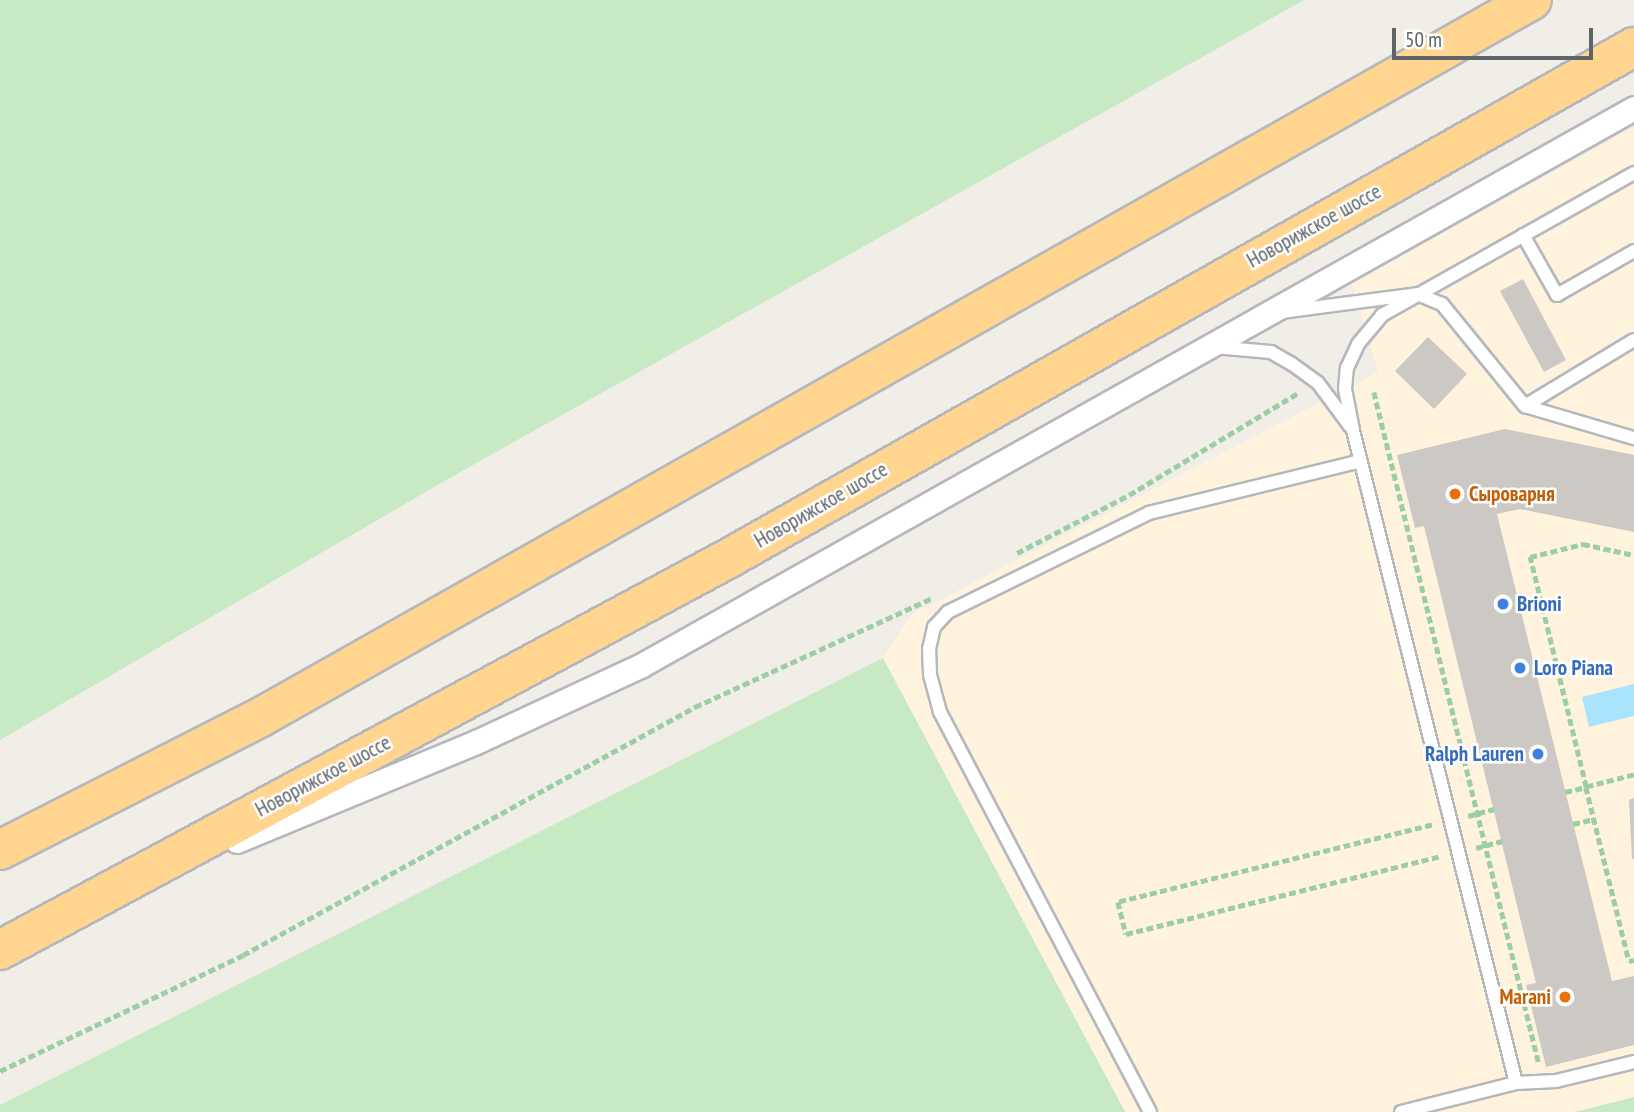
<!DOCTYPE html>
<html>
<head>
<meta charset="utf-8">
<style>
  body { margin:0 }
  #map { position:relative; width:1634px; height:1112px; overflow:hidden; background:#f1ede7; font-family:"PT Sans Narrow",sans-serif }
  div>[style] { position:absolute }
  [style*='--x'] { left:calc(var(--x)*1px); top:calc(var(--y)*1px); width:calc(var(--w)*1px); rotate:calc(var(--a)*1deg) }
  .commercial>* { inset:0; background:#fff3de }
  .green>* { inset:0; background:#c7e9c3 }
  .water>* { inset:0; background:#a9e4ff }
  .building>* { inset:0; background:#ccc8c3 }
  .path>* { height:4.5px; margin-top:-2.25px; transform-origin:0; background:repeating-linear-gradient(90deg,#9ccea5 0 7px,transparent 0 10.5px) }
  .roads { filter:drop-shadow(2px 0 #b4b8bc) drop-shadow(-2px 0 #b4b8bc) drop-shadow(0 2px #b4b8bc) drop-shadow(0 -2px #b4b8bc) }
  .lane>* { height:12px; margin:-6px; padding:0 6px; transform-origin:6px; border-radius:6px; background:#fff }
  .street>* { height:23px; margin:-11.5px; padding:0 11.5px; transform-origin:11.5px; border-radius:11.5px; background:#fff }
  .highway>* { height:38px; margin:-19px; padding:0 19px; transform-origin:19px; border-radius:19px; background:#ffd590 }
  .dots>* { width:19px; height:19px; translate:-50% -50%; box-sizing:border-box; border:4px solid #fff; border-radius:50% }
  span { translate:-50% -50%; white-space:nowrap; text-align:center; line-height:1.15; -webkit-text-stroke:5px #fff; paint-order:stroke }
  .street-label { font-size:21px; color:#5e6468 }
  .food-label { font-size:21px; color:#c56008; font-weight:700 }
  .left { translate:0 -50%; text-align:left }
  .right { translate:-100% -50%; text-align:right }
  .shop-label { font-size:21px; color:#366cbe; font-weight:700 }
  .scale { position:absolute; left:1392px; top:28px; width:201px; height:32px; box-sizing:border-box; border:4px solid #5e6468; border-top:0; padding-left:9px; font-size:21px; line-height:24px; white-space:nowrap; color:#5e6468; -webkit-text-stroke:5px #fff; paint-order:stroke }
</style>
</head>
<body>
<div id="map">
  <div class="commercial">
    <div style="clip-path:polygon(1634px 127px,1634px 1097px,1575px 1112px,1125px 1112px,883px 658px,911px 615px,1378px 372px,1352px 284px)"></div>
  </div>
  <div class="green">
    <div style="clip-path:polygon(0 0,1304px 0,446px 480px,0 740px)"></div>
    <div style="clip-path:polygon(883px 658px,1125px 1112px,0 1112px,0 1105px)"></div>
    <div style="clip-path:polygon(1634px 1097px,1634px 1112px,1575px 1112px)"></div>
  </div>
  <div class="water">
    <div style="clip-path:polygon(1634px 684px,1634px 716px,1589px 727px,1582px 697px)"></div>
  </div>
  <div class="building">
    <div style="clip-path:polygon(1523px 279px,1566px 360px,1544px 372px,1500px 291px)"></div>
    <div style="clip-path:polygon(1428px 337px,1467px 374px,1434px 409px,1395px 371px)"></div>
    <div style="clip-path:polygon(1505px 429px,1634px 455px,1634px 532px,1520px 509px,1497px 514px,1612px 981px,1634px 976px,1634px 1045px,1546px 1067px,1526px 985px,1536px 983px,1424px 526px,1415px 528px,1397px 455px)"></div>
    <div style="clip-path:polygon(1634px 798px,1634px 859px,1632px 859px,1629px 800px)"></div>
  </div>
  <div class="path">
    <div style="--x:1374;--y:392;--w:692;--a:76.2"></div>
    <div style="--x:1017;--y:553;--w:126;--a:-27.4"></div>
    <div style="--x:1129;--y:495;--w:197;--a:-31.1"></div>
    <div style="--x:1634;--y:775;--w:49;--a:166"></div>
    <div style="--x:1586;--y:787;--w:179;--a:76.1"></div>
    <div style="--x:1629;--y:961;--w:5;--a:-11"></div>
    <div style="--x:1565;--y:792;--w:22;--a:-13"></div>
    <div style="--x:1586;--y:787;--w:237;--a:-103.7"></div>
    <div style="--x:1530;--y:557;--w:55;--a:-13.8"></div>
    <div style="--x:1583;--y:544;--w:52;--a:12.2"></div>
    <div style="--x:1468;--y:816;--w:27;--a:-15"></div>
    <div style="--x:1573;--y:824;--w:22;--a:-13"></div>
    <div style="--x:1432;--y:825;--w:323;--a:166.2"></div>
    <div style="--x:1118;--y:902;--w:33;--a:76"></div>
    <div style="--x:1126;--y:934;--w:325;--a:-13.9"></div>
    <div style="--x:1476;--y:848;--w:27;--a:-15"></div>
    <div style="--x:0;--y:1071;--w:269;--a:-25.5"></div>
    <div style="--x:243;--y:955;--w:516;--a:-28.75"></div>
    <div style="--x:695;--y:707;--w:261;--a:-24.7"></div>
  </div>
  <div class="roads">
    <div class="lane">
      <div style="--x:1523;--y:235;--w:69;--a:60.5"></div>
      <div style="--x:1557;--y:295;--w:89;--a:-29.7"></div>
      <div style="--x:1281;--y:312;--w:137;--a:-7.5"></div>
      <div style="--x:1417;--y:294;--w:27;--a:22"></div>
      <div style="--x:1442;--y:304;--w:132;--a:50.9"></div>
      <div style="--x:1525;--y:406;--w:114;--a:16.4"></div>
      <div style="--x:1214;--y:347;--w:57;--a:5"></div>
      <div style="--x:1271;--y:352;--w:24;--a:30"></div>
      <div style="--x:1292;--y:364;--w:32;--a:36"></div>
      <div style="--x:1318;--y:383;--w:54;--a:53.3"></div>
      <div style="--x:1525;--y:406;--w:127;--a:-31.2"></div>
      <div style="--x:1516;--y:1083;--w:40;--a:-2.9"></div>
      <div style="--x:1556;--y:1081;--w:80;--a:-13.7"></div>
      <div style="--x:1150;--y:1112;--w:452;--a:-117.7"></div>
      <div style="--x:940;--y:712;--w:38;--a:-105"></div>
      <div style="--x:930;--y:675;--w:26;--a:-92"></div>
      <div style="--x:929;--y:649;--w:23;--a:-77"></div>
      <div style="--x:934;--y:627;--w:21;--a:-47"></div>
      <div style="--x:948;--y:612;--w:224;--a:-26.2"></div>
      <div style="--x:1149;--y:513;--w:217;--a:-13.8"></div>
      <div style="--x:1401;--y:1112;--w:119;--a:-14.2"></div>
      <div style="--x:1516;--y:1083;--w:673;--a:-104.02"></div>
      <div style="--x:1353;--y:430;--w:42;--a:-101"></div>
      <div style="--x:1345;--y:389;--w:21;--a:-85"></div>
      <div style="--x:1347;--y:368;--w:26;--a:-65"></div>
      <div style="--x:1358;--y:344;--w:38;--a:-50"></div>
      <div style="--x:1382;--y:315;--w:289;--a:-29.4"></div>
    </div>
    <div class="street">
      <div style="--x:237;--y:841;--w:259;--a:-22.5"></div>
      <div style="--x:476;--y:742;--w:181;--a:-24.9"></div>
      <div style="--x:640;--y:666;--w:1140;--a:-29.31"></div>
    </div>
    <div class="highway">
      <div style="--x:0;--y:850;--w:293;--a:-27"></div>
      <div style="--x:261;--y:717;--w:1459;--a:-29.43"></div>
      <div style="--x:0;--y:950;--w:830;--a:-28.26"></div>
      <div style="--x:731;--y:557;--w:1037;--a:-29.46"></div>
    </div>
  </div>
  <div class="dots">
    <div style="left:1455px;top:494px;background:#e8710a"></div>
    <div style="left:1503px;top:604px;background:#3f7fe0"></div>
    <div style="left:1520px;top:668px;background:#3f7fe0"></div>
    <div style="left:1538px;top:754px;background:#3f7fe0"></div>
    <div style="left:1565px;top:997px;background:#e8710a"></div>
  </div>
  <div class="street-label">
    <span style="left:1314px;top:226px;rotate:-29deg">Новорижское шоссе</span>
    <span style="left:821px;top:505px;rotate:-30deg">Новорижское шоссе</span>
    <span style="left:323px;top:776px;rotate:-28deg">Новорижское шоссе</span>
  </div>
  <div class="food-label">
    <span class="left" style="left:1469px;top:494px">Сыроварня</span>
    <span class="right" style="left:1551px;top:997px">Marani</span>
  </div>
  <div class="shop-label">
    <span class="left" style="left:1517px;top:604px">Brioni</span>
    <span class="left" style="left:1534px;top:668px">Loro Piana</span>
    <span class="right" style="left:1524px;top:754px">Ralph Lauren</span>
  </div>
  <div class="scale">50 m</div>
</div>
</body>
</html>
